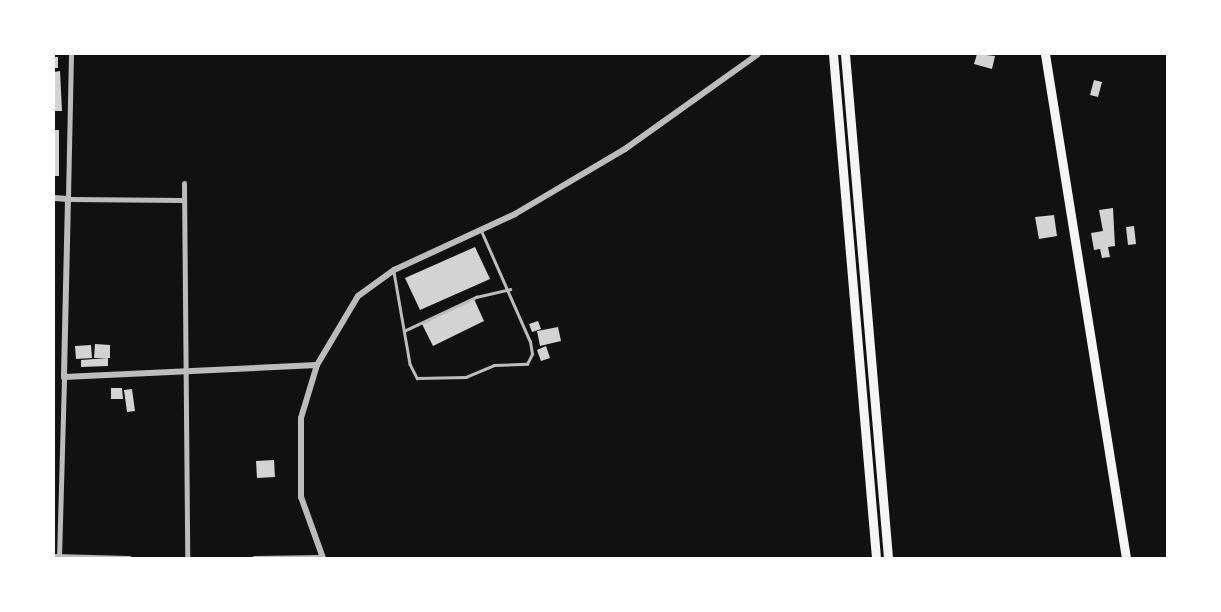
<!DOCTYPE html>
<html>
<head>
<meta charset="utf-8">
<style>
  body { margin:0 }
  #map { position:relative; width:1221px; height:612px; overflow:hidden; background:#111; font-family:"Titillium Web",sans-serif }
  div>[style] { position:absolute }
  [style*='--x'] { left:calc(var(--x)*1px); top:calc(var(--y)*1px); width:calc(var(--w)*1px); rotate:calc(var(--a)*1deg) }
  .building>* { inset:0; background:#d3d3d3 }
  .service>* { height:2.5px; margin:-1.25px; padding:0 1.25px; transform-origin:1.25px; border-radius:1.25px; background:#bcbcbc }
  .minor>* { height:5px; margin:-2.5px; padding:0 2.5px; transform-origin:2.5px; border-radius:2.5px; background:#bcbcbc }
  .tertiary>* { height:6px; margin:-3px; padding:0 3px; transform-origin:3px; border-radius:3px; background:#bcbcbc }
  .trunk>* { height:9px; margin:-4.5px; padding:0 4.5px; transform-origin:4.5px; border-radius:4.5px; background:#f5f5f5 }
  .motorway>* { height:9px; margin:-4.5px; padding:0 4.5px; transform-origin:4.5px; border-radius:4.5px; background:#f5f5f5 }
  span { translate:-50% -50%; white-space:nowrap; text-align:center; line-height:1.15; -webkit-text-stroke:4px #fff; paint-order:stroke }
  .frame { position:absolute; inset:0; border:55px solid #fff; pointer-events:none }
</style>
</head>
<body>
<div id="map">
  <div class="building">
    <div style="clip-path:polygon(977px 54px,995px 56px,992px 69px,974px 64px)"></div>
    <div style="clip-path:polygon(54px 57px,58px 57px,58px 68px,54px 68px)"></div>
    <div style="clip-path:polygon(60px 71px,62px 111px,54px 111px,54px 72px)"></div>
    <div style="clip-path:polygon(1094px 80px,1102px 82px,1098px 97px,1090px 95px)"></div>
    <div style="clip-path:polygon(54px 130px,59px 130px,59px 176px,54px 176px)"></div>
    <div style="clip-path:polygon(1113px 208px,1115px 246px,1108px 247px,1110px 257px,1102px 258px,1100px 249px,1094px 250px,1091px 233px,1103px 231px,1099px 210px)"></div>
    <div style="clip-path:polygon(1054px 215px,1057px 236px,1039px 239px,1035px 217px)"></div>
    <div style="clip-path:polygon(1134px 226px,1136px 244px,1128px 245px,1126px 227px)"></div>
    <div style="clip-path:polygon(475px 247px,490px 279px,420px 310px,405px 278px)"></div>
    <div style="clip-path:polygon(474px 299px,484px 321px,433px 346px,422px 324px)"></div>
    <div style="clip-path:polygon(538px 321px,541px 329px,532px 332px,529px 324px)"></div>
    <div style="clip-path:polygon(558px 327px,561px 341px,540px 346px,537px 331px)"></div>
    <div style="clip-path:polygon(95px 344px,110px 345px,110px 358px,94px 358px)"></div>
    <div style="clip-path:polygon(91px 345px,92px 358px,76px 359px,75px 346px)"></div>
    <div style="clip-path:polygon(546px 346px,550px 358px,541px 361px,537px 350px)"></div>
    <div style="clip-path:polygon(108px 358px,108px 366px,81px 367px,81px 360px)"></div>
    <div style="clip-path:polygon(111px 388px,122px 388px,123px 399px,111px 399px)"></div>
    <div style="clip-path:polygon(132px 389px,135px 411px,127px 412px,124px 390px)"></div>
    <div style="clip-path:polygon(274px 460px,275px 477px,257px 478px,256px 461px)"></div>
  </div>
  <div class="service">
    <div style="--x:394;--y:272;--w:93;--a:80.1"></div>
    <div style="--x:410;--y:364;--w:16;--a:63"></div>
    <div style="--x:417;--y:378;--w:49;--a:-1.2"></div>
    <div style="--x:466;--y:377;--w:30;--a:-23"></div>
    <div style="--x:494;--y:365;--w:33;--a:-2"></div>
    <div style="--x:527;--y:364;--w:11;--a:-63"></div>
    <div style="--x:532;--y:354;--w:12;--a:-99"></div>
    <div style="--x:530;--y:342;--w:121;--a:-113.8"></div>
    <div style="--x:404;--y:331;--w:80;--a:-25.3"></div>
    <div style="--x:476;--y:297;--w:35;--a:-13"></div>
  </div>
  <div class="minor">
    <div style="--x:71;--y:54;--w:145;--a:91.2"></div>
    <div style="--x:68;--y:199;--w:116;--a:0.5"></div>
    <div style="--x:184;--y:183;--w:375;--a:89.5"></div>
    <div style="--x:54;--y:556;--w:75;--a:1.5"></div>
    <div style="--x:59;--y:558;--w:181;--a:-88.4"></div>
    <div style="--x:254;--y:558;--w:68;--a:-0.8"></div>
  </div>
  <div class="tertiary">
    <div style="--x:54;--y:198;--w:14;--a:4"></div>
    <div style="--x:68;--y:199;--w:178;--a:91.3"></div>
    <div style="--x:64;--y:377;--w:253;--a:-2.7"></div>
    <div style="--x:323;--y:558;--w:65;--a:-109.8"></div>
    <div style="--x:301;--y:497;--w:79;--a:-90"></div>
    <div style="--x:301;--y:418;--w:55;--a:-73.2"></div>
    <div style="--x:317;--y:365;--w:80;--a:-59.3"></div>
    <div style="--x:358;--y:296;--w:44;--a:-35.8"></div>
    <div style="--x:394;--y:270;--w:133;--a:-24.8"></div>
    <div style="--x:515;--y:214;--w:128;--a:-30.6"></div>
    <div style="--x:625;--y:149;--w:163;--a:-35.5"></div>
  </div>
  <div class="trunk">
    <div style="--x:1045;--y:54;--w:510;--a:80.87"></div>
  </div>
  <div class="motorway">
    <div style="--x:833;--y:54;--w:506;--a:85.12"></div>
    <div style="--x:845;--y:54;--w:506;--a:85.12"></div>
  </div>
  <div class="frame"></div>
</div>
</body>
</html>
